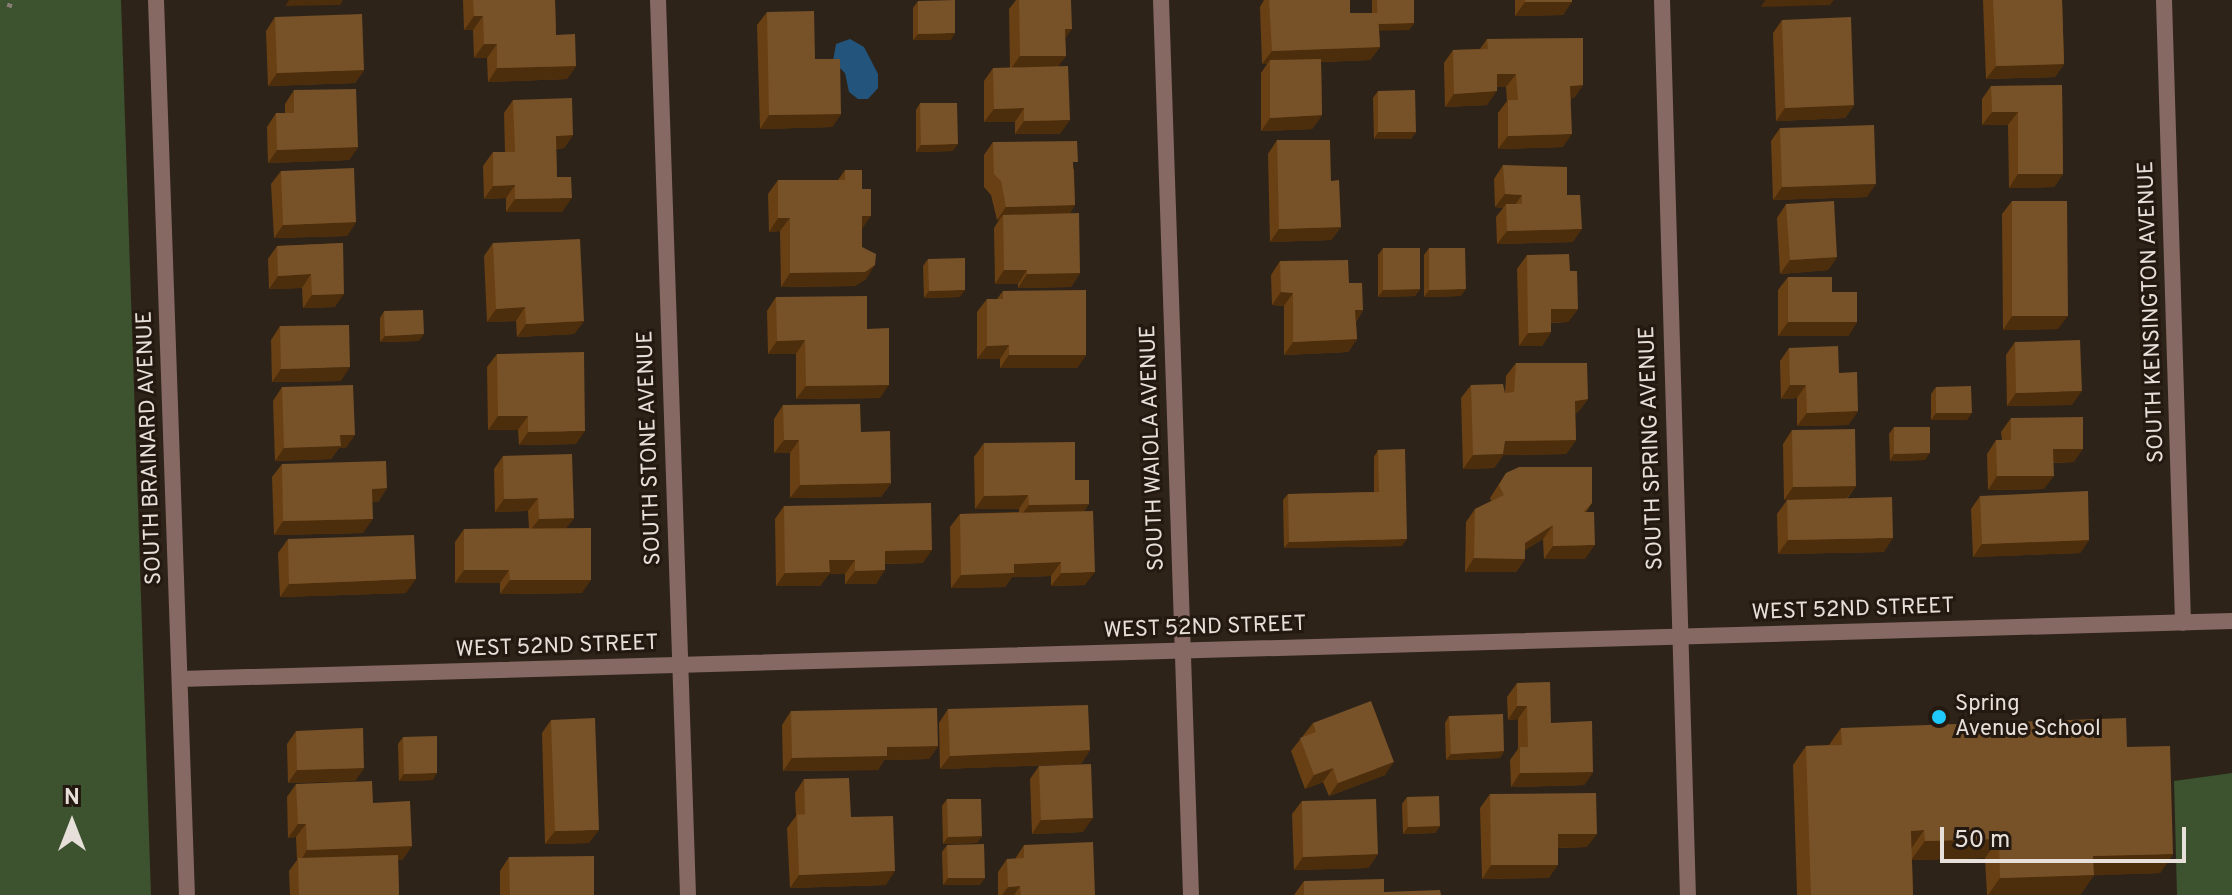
<!DOCTYPE html>
<html>
<head>
<meta charset="utf-8">
<style>
  body { margin:0 }
  #map { position:relative; width:2232px; height:895px; overflow:hidden; background:#2e2319; font-family:Overpass,sans-serif }
  div>[style] { position:absolute }
  [style*='--x'] { left:calc(var(--x)*1px); top:calc(var(--y)*1px); width:calc(var(--w)*1px); rotate:calc(var(--a)*1deg) }
  .green>* { inset:0; background:#3d522e }
  .water>* { inset:0; background:#23547c }
  .path>* { height:5px; margin-top:-2.5px; transform-origin:0; background:repeating-linear-gradient(90deg,#887e76 0 4px,transparent 0 10px) }
  .minor>* { height:16px; margin:-8px; padding:0 8px; transform-origin:8px; border-radius:8px; background:#856962 }
  .tertiary>* { height:16px; margin:-8px; padding:0 8px; transform-origin:8px; border-radius:8px; background:#856962 }
  .wall>* { inset:0; background:#694013 }
  .shaded-wall>* { inset:0; background:#4c2d0c }
  .building>* { inset:0; background:#775128 }
  .dots>* { width:22px; height:22px; translate:-50% -50%; box-sizing:border-box; border:4px solid #241910; border-radius:50% }
  span { translate:-50% -50%; white-space:nowrap; text-align:center; line-height:1.15; -webkit-text-stroke:6px #241910; paint-order:stroke }
  .street-label { font-size:22px; color:#e7dfd9 }
  .poi-label { font-size:22px; color:#e7dfd9 }
  .left { translate:0 -50%; text-align:left }
  .north { position:absolute; left:32px; top:783px; width:80px; height:80px; -webkit-text-stroke:6px #241910; paint-order:stroke; rotate:0deg; font-size:22px; font-weight:700; line-height:32px; text-align:center; color:#e7dfd9 }
  .north::after { content:''; display:block; margin:auto; width:28px; height:36px; background:#e7dfd9; clip-path:polygon(50% 0,100% 100%,50% 72%,0 100%) }
  .scale { position:absolute; left:1940px; top:827px; width:246px; height:36px; box-sizing:border-box; border:4px solid #e7dfd9; border-top:0; padding-left:10px; font-size:24px; line-height:28px; white-space:nowrap; color:#e7dfd9; -webkit-text-stroke:6px #241910; paint-order:stroke }
</style>
</head>
<body>
<div id="map">
  <div class="green">
    <div style="clip-path:polygon(0 0,121px 0,151px 895px,0 895px)"></div>
    <div style="clip-path:polygon(2232px 773px,2232px 895px,2177px 895px,2174px 781px)"></div>
  </div>
  <div class="water">
    <div style="clip-path:polygon(850px 39px,864px 47px,878px 74px,878px 88px,868px 99px,858px 99px,849px 92px,845px 73px,833px 61px,836px 44px)"></div>
  </div>
  <div class="path">
    <div style="--x:9;--y:7;--w:7;--a:-74"></div>
  </div>
  <div class="minor">
    <div style="--x:658;--y:0;--w:896;--a:88.08"></div>
    <div style="--x:1161;--y:0;--w:896;--a:88.08"></div>
    <div style="--x:1662;--y:0;--w:895;--a:88.34"></div>
    <div style="--x:2164;--y:0;--w:623;--a:88.25"></div>
    <div style="--x:180;--y:679;--w:2053;--a:-1.62"></div>
  </div>
  <div class="tertiary">
    <div style="--x:156;--y:0;--w:896;--a:88.02"></div>
  </div>
  <div class="wall">
    <div style="clip-path:polygon(463px 0,555px 0,556px 35px,576px 66px,567px 79px,488px 82px,487px 58px,474px 58px,473px 30px,464px 30px)"></div>
    <div style="clip-path:polygon(1016px 0,1071px 0,1065px 38px,1066px 56px,1058px 66px,1060px 134px,1015px 134px,1015px 122px,984px 122px,984px 81px,993px 68px,1010px 68px,1009px 9px)"></div>
    <div style="clip-path:polygon(1264px 0,1350px 0,1350px 13px,1372px 13px,1372px 0,1414px 0,1414px 23px,1409px 30px,1379px 30px,1380px 47px,1370px 60px,1321px 62px,1322px 115px,1312px 129px,1261px 131px,1261px 73px,1267px 64px,1262px 64px,1260px 7px)"></div>
    <div style="clip-path:polygon(1515px 0,1572px 0,1563px 15px,1515px 16px)"></div>
    <div style="clip-path:polygon(1983px 0,2062px 0,2064px 64px,2055px 77px,1986px 79px)"></div>
    <div style="clip-path:polygon(918px 1px,951px 40px,913px 40px,913px 8px)"></div>
    <div style="clip-path:polygon(767px 12px,815px 59px,841px 114px,832px 127px,760px 129px,757px 25px)"></div>
    <div style="clip-path:polygon(275px 17px,364px 70px,355px 83px,268px 86px,266px 31px)"></div>
    <div style="clip-path:polygon(1782px 20px,1854px 105px,1845px 118px,1776px 121px,1773px 33px)"></div>
    <div style="clip-path:polygon(1487px 39px,1583px 85px,1574px 98px,1571px 98px,1563px 147px,1498px 149px,1498px 113px,1507px 101px,1506px 87px,1497px 87px,1487px 105px,1445px 107px,1444px 63px,1453px 50px,1480px 49px)"></div>
    <div style="clip-path:polygon(2062px 85px,2063px 174px,2054px 187px,2009px 188px,2008px 125px,1982px 125px,1982px 99px,1991px 86px)"></div>
    <div style="clip-path:polygon(294px 90px,358px 147px,349px 160px,268px 163px,267px 127px,276px 113px,285px 113px,285px 104px)"></div>
    <div style="clip-path:polygon(1378px 91px,1416px 132px,1411px 139px,1374px 139px,1373px 98px)"></div>
    <div style="clip-path:polygon(513px 100px,573px 135px,564px 148px,556px 149px,557px 177px,562px 212px,506px 212px,506px 198px,484px 199px,483px 166px,493px 152px,505px 152px,504px 113px)"></div>
    <div style="clip-path:polygon(920px 103px,953px 151px,916px 152px,916px 110px)"></div>
    <div style="clip-path:polygon(1780px 128px,1867px 197px,1773px 200px,1771px 141px)"></div>
    <div style="clip-path:polygon(1277px 140px,1331px 181px,1341px 227px,1331px 240px,1270px 242px,1268px 154px)"></div>
    <div style="clip-path:polygon(993px 142px,1074px 169px,1075px 205px,1070px 213px,1080px 273px,1071px 287px,1018px 288px,1018px 284px,995px 284px,994px 228px,999px 220px,997px 220px,991px 195px,984px 187px,984px 155px)"></div>
    <div style="clip-path:polygon(1503px 165px,1567px 195px,1573px 242px,1497px 244px,1496px 217px,1503px 208px,1495px 207px,1494px 179px)"></div>
    <div style="clip-path:polygon(845px 170px,862px 229px,862px 247px,866px 279px,855px 286px,781px 287px,780px 231px,769px 232px,768px 194px,778px 180px,838px 180px)"></div>
    <div style="clip-path:polygon(281px 171px,356px 222px,347px 236px,274px 238px,271px 184px)"></div>
    <div style="clip-path:polygon(2012px 201px,2058px 329px,2003px 330px,2002px 214px)"></div>
    <div style="clip-path:polygon(1786px 204px,1837px 257px,1828px 270px,1780px 274px,1777px 218px)"></div>
    <div style="clip-path:polygon(343px 243px,335px 307px,303px 308px,302px 288px,269px 289px,268px 259px,277px 246px)"></div>
    <div style="clip-path:polygon(493px 243px,584px 321px,574px 334px,517px 337px,516px 321px,487px 322px,484px 256px)"></div>
    <div style="clip-path:polygon(1383px 248px,1420px 289px,1415px 296px,1378px 297px,1378px 255px)"></div>
    <div style="clip-path:polygon(1429px 248px,1461px 296px,1424px 297px,1424px 255px)"></div>
    <div style="clip-path:polygon(1527px 255px,1570px 271px,1578px 309px,1568px 322px,1551px 323px,1551px 332px,1542px 346px,1519px 346px,1517px 269px)"></div>
    <div style="clip-path:polygon(928px 259px,960px 297px,924px 298px,923px 266px)"></div>
    <div style="clip-path:polygon(1280px 261px,1349px 283px,1363px 310px,1356px 322px,1357px 339px,1348px 352px,1284px 355px,1284px 306px,1272px 305px,1271px 275px)"></div>
    <div style="clip-path:polygon(1788px 277px,1857px 322px,1848px 336px,1778px 336px,1778px 290px)"></div>
    <div style="clip-path:polygon(1003px 291px,1086px 355px,1077px 368px,1000px 368px,1000px 359px,977px 359px,977px 312px,987px 299px,997px 299px)"></div>
    <div style="clip-path:polygon(776px 297px,867px 329px,880px 398px,796px 399px,796px 354px,768px 354px,767px 311px)"></div>
    <div style="clip-path:polygon(384px 311px,419px 341px,380px 342px,380px 318px)"></div>
    <div style="clip-path:polygon(280px 326px,341px 381px,272px 382px,271px 340px)"></div>
    <div style="clip-path:polygon(2015px 342px,2072px 405px,2007px 406px,2006px 355px)"></div>
    <div style="clip-path:polygon(1789px 348px,1858px 411px,1848px 425px,1797px 426px,1797px 398px,1781px 399px,1780px 361px)"></div>
    <div style="clip-path:polygon(497px 354px,576px 444px,519px 445px,518px 430px,488px 430px,487px 367px)"></div>
    <div style="clip-path:polygon(1516px 363px,1588px 399px,1578px 412px,1575px 413px,1576px 440px,1566px 454px,1503px 455px,1494px 468px,1463px 469px,1461px 398px,1471px 385px,1505px 393px,1506px 376px)"></div>
    <div style="clip-path:polygon(282px 387px,346px 448px,339px 448px,331px 459px,275px 461px,273px 401px)"></div>
    <div style="clip-path:polygon(1936px 387px,1967px 420px,1931px 420px,1931px 394px)"></div>
    <div style="clip-path:polygon(783px 405px,861px 432px,891px 483px,881px 497px,790px 498px,790px 453px,774px 453px,774px 419px)"></div>
    <div style="clip-path:polygon(2011px 418px,2074px 462px,2053px 463px,2044px 489px,1988px 490px,1987px 454px,1996px 440px,2002px 440px,2001px 432px)"></div>
    <div style="clip-path:polygon(1894px 427px,1925px 460px,1890px 461px,1889px 434px)"></div>
    <div style="clip-path:polygon(1792px 430px,1856px 486px,1847px 499px,1884px 552px,1778px 554px,1777px 514px,1787px 500px,1784px 500px,1783px 444px)"></div>
    <div style="clip-path:polygon(984px 443px,1075px 480px,1089px 504px,1084px 511px,1085px 585px,1051px 586px,1051px 576px,1012px 577px,1005px 587px,951px 588px,950px 527px,960px 514px,1019px 512px,1019px 509px,975px 509px,974px 457px)"></div>
    <div style="clip-path:polygon(1378px 450px,1402px 546px,1284px 548px,1283px 500px,1288px 494px,1374px 492px,1374px 457px)"></div>
    <div style="clip-path:polygon(503px 456px,574px 518px,566px 528px,582px 593px,500px 594px,500px 583px,455px 583px,455px 542px,464px 529px,529px 528px,528px 511px,495px 512px,494px 469px)"></div>
    <div style="clip-path:polygon(282px 464px,387px 488px,378px 502px,372px 502px,363px 533px,274px 535px,272px 477px)"></div>
    <div style="clip-path:polygon(1506px 473px,1592px 503px,1586px 512px,1585px 559px,1544px 559px,1543px 539px,1525px 550px,1525px 559px,1516px 572px,1465px 572px,1466px 522px,1475px 509px,1491px 501px,1490px 498px)"></div>
    <div style="clip-path:polygon(1980px 496px,2089px 540px,2080px 553px,1973px 557px,1971px 509px)"></div>
    <div style="clip-path:polygon(784px 506px,923px 563px,885px 564px,876px 584px,845px 584px,845px 574px,829px 574px,820px 586px,776px 586px,775px 519px)"></div>
    <div style="clip-path:polygon(288px 539px,406px 593px,280px 597px,278px 553px)"></div>
    <div style="clip-path:polygon(1517px 683px,1593px 772px,1584px 785px,1511px 787px,1510px 760px,1518px 749px,1518px 719px,1508px 720px,1507px 697px)"></div>
    <div style="clip-path:polygon(948px 709px,1090px 750px,1081px 764px,940px 769px,939px 723px)"></div>
    <div style="clip-path:polygon(791px 711px,938px 746px,929px 759px,884px 760px,878px 770px,783px 771px,782px 725px)"></div>
    <div style="clip-path:polygon(1449px 716px,1504px 751px,1500px 758px,1446px 760px,1445px 723px)"></div>
    <div style="clip-path:polygon(551px 720px,589px 843px,545px 844px,542px 733px)"></div>
    <div style="clip-path:polygon(1313px 723px,1385px 775px,1329px 796px,1323px 782px,1305px 789px,1291px 751px)"></div>
    <div style="clip-path:polygon(1841px 728px,2127px 747px,2173px 854px,2160px 873px,2094px 875px,2080px 895px,1987px 895px,1985px 858px,1912px 860px,1913px 895px,1797px 895px,1793px 765px,1806px 746px,1829px 745px)"></div>
    <div style="clip-path:polygon(296px 731px,364px 768px,355px 781px,288px 783px,287px 744px)"></div>
    <div style="clip-path:polygon(403px 737px,433px 780px,399px 781px,398px 744px)"></div>
    <div style="clip-path:polygon(1039px 766px,1083px 832px,1032px 834px,1030px 779px)"></div>
    <div style="clip-path:polygon(804px 779px,851px 817px,886px 885px,790px 888px,787px 828px,796px 816px,795px 793px)"></div>
    <div style="clip-path:polygon(296px 784px,373px 803px,412px 846px,402px 860px,398px 860px,399px 895px,290px 895px,289px 871px,297px 860px,296px 837px,288px 838px,287px 797px)"></div>
    <div style="clip-path:polygon(1490px 794px,1587px 847px,1558px 848px,1549px 878px,1482px 879px,1480px 808px)"></div>
    <div style="clip-path:polygon(1407px 797px,1440px 826px,1435px 833px,1403px 834px,1402px 804px)"></div>
    <div style="clip-path:polygon(947px 799px,982px 836px,977px 843px,943px 844px,942px 806px)"></div>
    <div style="clip-path:polygon(1302px 801px,1378px 854px,1368px 868px,1294px 870px,1292px 814px)"></div>
    <div style="clip-path:polygon(947px 845px,980px 885px,943px 885px,942px 852px)"></div>
    <div style="clip-path:polygon(1024px 845px,1095px 895px,998px 895px,998px 872px,1007px 859px,1015px 859px)"></div>
    <div style="clip-path:polygon(509px 857px,594px 895px,500px 895px,500px 871px)"></div>
    <div style="clip-path:polygon(1304px 881px,1384px 892px,1441px 895px,1294px 895px)"></div>
  </div>
  <div class="shaded-wall">
    <div style="clip-path:polygon(289px 0,343px 0,340px 5px,285px 6px)"></div>
    <div style="clip-path:polygon(1765px 0,1834px 0,1830px 5px,1761px 7px)"></div>
    <div style="clip-path:polygon(1525px 2px,1572px 2px,1563px 15px,1515px 16px)"></div>
    <div style="clip-path:polygon(474px 16px,483px 16px,473px 30px,464px 30px)"></div>
    <div style="clip-path:polygon(1414px 23px,1409px 30px,1372px 31px,1377px 24px)"></div>
    <div style="clip-path:polygon(1065px 29px,1072px 29px,1062px 43px)"></div>
    <div style="clip-path:polygon(955px 33px,951px 40px,913px 40px,918px 34px)"></div>
    <div style="clip-path:polygon(484px 44px,497px 44px,487px 58px,474px 58px)"></div>
    <div style="clip-path:polygon(1380px 47px,1370px 60px,1270px 64px,1270px 60px,1267px 64px,1262px 64px,1272px 51px)"></div>
    <div style="clip-path:polygon(1020px 56px,1066px 56px,1056px 69px,1010px 70px)"></div>
    <div style="clip-path:polygon(2064px 64px,2055px 77px,1986px 79px,1996px 66px)"></div>
    <div style="clip-path:polygon(576px 66px,567px 79px,488px 82px,497px 68px)"></div>
    <div style="clip-path:polygon(364px 70px,355px 83px,268px 86px,277px 73px)"></div>
    <div style="clip-path:polygon(1497px 74px,1516px 74px,1506px 87px,1487px 87px)"></div>
    <div style="clip-path:polygon(1583px 85px,1574px 98px,1561px 99px,1570px 86px)"></div>
    <div style="clip-path:polygon(1497px 91px,1487px 105px,1445px 107px,1454px 94px)"></div>
    <div style="clip-path:polygon(1854px 105px,1845px 118px,1776px 121px,1785px 108px)"></div>
    <div style="clip-path:polygon(1024px 108px,1015px 122px,984px 122px,994px 109px)"></div>
    <div style="clip-path:polygon(1992px 112px,2018px 112px,2008px 125px,1982px 125px)"></div>
    <div style="clip-path:polygon(841px 114px,832px 127px,760px 129px,769px 115px)"></div>
    <div style="clip-path:polygon(1322px 115px,1312px 129px,1261px 131px,1270px 118px)"></div>
    <div style="clip-path:polygon(1070px 120px,1060px 134px,1015px 134px,1024px 121px)"></div>
    <div style="clip-path:polygon(1378px 132px,1416px 132px,1411px 139px,1374px 139px)"></div>
    <div style="clip-path:polygon(1572px 134px,1563px 147px,1498px 149px,1508px 136px)"></div>
    <div style="clip-path:polygon(573px 135px,564px 148px,547px 149px,556px 136px)"></div>
    <div style="clip-path:polygon(958px 144px,953px 151px,916px 152px,921px 145px)"></div>
    <div style="clip-path:polygon(358px 147px,349px 160px,268px 163px,277px 150px)"></div>
    <div style="clip-path:polygon(2018px 174px,2063px 174px,2054px 187px,2009px 188px)"></div>
    <div style="clip-path:polygon(1876px 184px,1867px 197px,1773px 200px,1782px 187px)"></div>
    <div style="clip-path:polygon(515px 185px,506px 198px,484px 199px,493px 186px)"></div>
    <div style="clip-path:polygon(1505px 194px,1522px 195px,1513px 208px,1506px 204px,1503px 208px,1495px 207px)"></div>
    <div style="clip-path:polygon(572px 198px,562px 212px,506px 212px,515px 199px)"></div>
    <div style="clip-path:polygon(1075px 205px,1066px 219px,1003px 215px,999px 220px,997px 220px,1006px 207px)"></div>
    <div style="clip-path:polygon(862px 216px,871px 216px,862px 229px)"></div>
    <div style="clip-path:polygon(778px 218px,790px 218px,780px 231px,769px 232px)"></div>
    <div style="clip-path:polygon(356px 222px,347px 236px,274px 238px,283px 225px)"></div>
    <div style="clip-path:polygon(1341px 227px,1331px 240px,1270px 242px,1279px 229px)"></div>
    <div style="clip-path:polygon(1582px 229px,1573px 242px,1497px 244px,1507px 231px)"></div>
    <div style="clip-path:polygon(1837px 257px,1828px 270px,1780px 274px,1790px 260px)"></div>
    <div style="clip-path:polygon(875px 265px,866px 279px,855px 286px,781px 287px,790px 273px)"></div>
    <div style="clip-path:polygon(1004px 270px,1027px 270px,1018px 284px,995px 284px)"></div>
    <div style="clip-path:polygon(1080px 273px,1071px 287px,1018px 288px,1027px 274px)"></div>
    <div style="clip-path:polygon(311px 274px,302px 288px,269px 289px,278px 276px)"></div>
    <div style="clip-path:polygon(1420px 289px,1415px 296px,1378px 297px,1383px 290px)"></div>
    <div style="clip-path:polygon(1466px 289px,1461px 296px,1424px 297px,1429px 290px)"></div>
    <div style="clip-path:polygon(965px 290px,960px 297px,924px 298px,929px 291px)"></div>
    <div style="clip-path:polygon(1281px 292px,1293px 293px,1284px 306px,1272px 305px)"></div>
    <div style="clip-path:polygon(344px 294px,335px 307px,303px 308px,312px 295px)"></div>
    <div style="clip-path:polygon(525px 307px,516px 321px,487px 322px,496px 309px)"></div>
    <div style="clip-path:polygon(1551px 309px,1578px 309px,1568px 322px,1541px 323px)"></div>
    <div style="clip-path:polygon(1355px 310px,1363px 310px,1354px 324px)"></div>
    <div style="clip-path:polygon(2012px 316px,2068px 316px,2058px 329px,2003px 330px)"></div>
    <div style="clip-path:polygon(584px 321px,574px 334px,517px 337px,526px 324px)"></div>
    <div style="clip-path:polygon(1788px 322px,1857px 322px,1848px 336px,1778px 336px)"></div>
    <div style="clip-path:polygon(1551px 332px,1542px 346px,1519px 346px,1528px 333px)"></div>
    <div style="clip-path:polygon(424px 334px,419px 341px,380px 342px,385px 336px)"></div>
    <div style="clip-path:polygon(1357px 339px,1348px 352px,1284px 355px,1293px 342px)"></div>
    <div style="clip-path:polygon(805px 340px,796px 354px,768px 354px,777px 341px)"></div>
    <div style="clip-path:polygon(1009px 345px,1000px 359px,977px 359px,987px 346px)"></div>
    <div style="clip-path:polygon(1009px 355px,1086px 355px,1077px 368px,1000px 368px)"></div>
    <div style="clip-path:polygon(350px 367px,341px 381px,272px 382px,281px 369px)"></div>
    <div style="clip-path:polygon(889px 385px,880px 398px,796px 399px,806px 386px)"></div>
    <div style="clip-path:polygon(1790px 385px,1806px 385px,1797px 398px,1781px 399px)"></div>
    <div style="clip-path:polygon(2082px 391px,2072px 405px,2007px 406px,2016px 393px)"></div>
    <div style="clip-path:polygon(1588px 399px,1578px 412px,1565px 414px,1575px 401px)"></div>
    <div style="clip-path:polygon(1858px 411px,1848px 425px,1797px 426px,1807px 413px)"></div>
    <div style="clip-path:polygon(1936px 413px,1972px 413px,1967px 420px,1931px 420px)"></div>
    <div style="clip-path:polygon(498px 416px,528px 416px,518px 430px,488px 430px)"></div>
    <div style="clip-path:polygon(585px 431px,576px 444px,519px 445px,528px 432px)"></div>
    <div style="clip-path:polygon(340px 435px,355px 435px,346px 448px,339px 448px,331px 459px,275px 461px,284px 448px)"></div>
    <div style="clip-path:polygon(784px 440px,799px 440px,790px 453px,774px 453px)"></div>
    <div style="clip-path:polygon(1576px 440px,1566px 454px,1503px 455px,1494px 468px,1463px 469px,1473px 455px,1505px 441px)"></div>
    <div style="clip-path:polygon(2053px 449px,2083px 449px,2074px 462px,2044px 463px)"></div>
    <div style="clip-path:polygon(1930px 453px,1925px 460px,1890px 461px,1894px 454px)"></div>
    <div style="clip-path:polygon(1997px 476px,2054px 476px,2044px 489px,1988px 490px)"></div>
    <div style="clip-path:polygon(891px 483px,881px 497px,790px 498px,800px 485px)"></div>
    <div style="clip-path:polygon(1856px 486px,1846px 499px,1784px 500px,1793px 487px)"></div>
    <div style="clip-path:polygon(387px 488px,378px 502px,362px 502px,372px 489px)"></div>
    <div style="clip-path:polygon(1028px 495px,1019px 509px,975px 509px,984px 496px)"></div>
    <div style="clip-path:polygon(538px 498px,528px 511px,495px 512px,504px 499px)"></div>
    <div style="clip-path:polygon(1089px 504px,1079px 517px,1019px 518px,1029px 505px)"></div>
    <div style="clip-path:polygon(574px 518px,564px 531px,529px 532px,539px 519px)"></div>
    <div style="clip-path:polygon(373px 519px,363px 533px,274px 535px,283px 521px)"></div>
    <div style="clip-path:polygon(1553px 525px,1543px 539px,1516px 556px,1525px 543px)"></div>
    <div style="clip-path:polygon(1893px 538px,1884px 552px,1778px 554px,1788px 540px)"></div>
    <div style="clip-path:polygon(1407px 539px,1402px 546px,1284px 548px,1289px 542px)"></div>
    <div style="clip-path:polygon(2089px 540px,2080px 553px,1973px 557px,1982px 544px)"></div>
    <div style="clip-path:polygon(1595px 545px,1585px 559px,1544px 559px,1553px 546px)"></div>
    <div style="clip-path:polygon(932px 550px,923px 563px,875px 564px,885px 551px)"></div>
    <div style="clip-path:polygon(1474px 558px,1525px 559px,1516px 572px,1465px 572px)"></div>
    <div style="clip-path:polygon(829px 560px,855px 560px,845px 574px,829px 574px,820px 586px,776px 586px,785px 573px)"></div>
    <div style="clip-path:polygon(1061px 562px,1051px 576px,1012px 577px,1005px 587px,951px 588px,961px 575px,1014px 564px)"></div>
    <div style="clip-path:polygon(464px 570px,509px 570px,500px 583px,455px 583px)"></div>
    <div style="clip-path:polygon(885px 570px,876px 584px,845px 584px,855px 571px)"></div>
    <div style="clip-path:polygon(1095px 572px,1085px 585px,1051px 586px,1061px 573px)"></div>
    <div style="clip-path:polygon(416px 579px,406px 593px,280px 597px,289px 584px)"></div>
    <div style="clip-path:polygon(510px 580px,591px 580px,582px 593px,500px 594px)"></div>
    <div style="clip-path:polygon(1517px 706px,1527px 706px,1518px 719px,1508px 720px)"></div>
    <div style="clip-path:polygon(938px 746px,929px 759px,884px 760px,878px 770px,783px 771px,792px 758px,887px 747px)"></div>
    <div style="clip-path:polygon(1090px 750px,1081px 764px,940px 769px,950px 756px)"></div>
    <div style="clip-path:polygon(1504px 751px,1500px 758px,1446px 760px,1451px 754px)"></div>
    <div style="clip-path:polygon(1394px 762px,1385px 775px,1329px 796px,1338px 783px)"></div>
    <div style="clip-path:polygon(364px 768px,355px 781px,288px 783px,297px 770px)"></div>
    <div style="clip-path:polygon(1333px 768px,1323px 782px,1305px 789px,1314px 775px)"></div>
    <div style="clip-path:polygon(1593px 772px,1584px 785px,1511px 787px,1520px 773px)"></div>
    <div style="clip-path:polygon(437px 773px,433px 780px,399px 781px,404px 774px)"></div>
    <div style="clip-path:polygon(1093px 818px,1083px 832px,1032px 834px,1041px 820px)"></div>
    <div style="clip-path:polygon(298px 824px,306px 824px,296px 837px,288px 838px)"></div>
    <div style="clip-path:polygon(1440px 826px,1435px 833px,1403px 834px,1408px 827px)"></div>
    <div style="clip-path:polygon(599px 830px,589px 843px,545px 844px,555px 831px)"></div>
    <div style="clip-path:polygon(1924px 830px,1911px 849px,1911px 831px)"></div>
    <div style="clip-path:polygon(1558px 834px,1597px 834px,1587px 847px,1549px 848px)"></div>
    <div style="clip-path:polygon(982px 836px,977px 843px,943px 844px,948px 837px)"></div>
    <div style="clip-path:polygon(1999px 839px,1985px 858px,1911px 860px,1925px 841px)"></div>
    <div style="clip-path:polygon(412px 846px,402px 860px,299px 863px,307px 850px)"></div>
    <div style="clip-path:polygon(1378px 854px,1368px 868px,1294px 870px,1303px 857px)"></div>
    <div style="clip-path:polygon(2173px 854px,2160px 873px,2079px 876px,2093px 856px)"></div>
    <div style="clip-path:polygon(1491px 865px,1558px 865px,1549px 878px,1482px 879px)"></div>
    <div style="clip-path:polygon(895px 871px,886px 885px,790px 888px,799px 875px)"></div>
    <div style="clip-path:polygon(2094px 875px,2080px 895px,1988px 895px,2000px 878px)"></div>
    <div style="clip-path:polygon(948px 878px,985px 878px,980px 885px,943px 885px)"></div>
    <div style="clip-path:polygon(1020px 886px,1014px 895px,1002px 895px,1008px 887px)"></div>
  </div>
  <div class="building">
    <div style="clip-path:polygon(473px 0,555px 0,556px 35px,575px 34px,576px 66px,497px 68px,497px 44px,484px 44px,483px 16px,474px 16px)"></div>
    <div style="clip-path:polygon(955px 0,955px 33px,918px 34px,918px 1px)"></div>
    <div style="clip-path:polygon(1019px 0,1071px 0,1072px 29px,1065px 29px,1066px 56px,1020px 56px)"></div>
    <div style="clip-path:polygon(1269px 0,1350px 0,1350px 13px,1378px 13px,1380px 47px,1272px 51px)"></div>
    <div style="clip-path:polygon(1377px 0,1414px 0,1414px 23px,1378px 24px)"></div>
    <div style="clip-path:polygon(1525px 0,1572px 0,1572px 2px,1525px 2px)"></div>
    <div style="clip-path:polygon(1993px 0,2062px 0,2064px 64px,1996px 66px)"></div>
    <div style="clip-path:polygon(814px 11px,815px 59px,840px 59px,841px 114px,769px 115px,767px 12px)"></div>
    <div style="clip-path:polygon(362px 14px,364px 70px,277px 73px,275px 17px)"></div>
    <div style="clip-path:polygon(1851px 17px,1854px 105px,1785px 108px,1782px 20px)"></div>
    <div style="clip-path:polygon(1583px 38px,1583px 85px,1570px 86px,1572px 134px,1508px 136px,1508px 100px,1518px 100px,1516px 74px,1497px 74px,1497px 91px,1454px 94px,1453px 50px,1488px 49px,1487px 39px)"></div>
    <div style="clip-path:polygon(1321px 59px,1322px 115px,1270px 118px,1270px 60px)"></div>
    <div style="clip-path:polygon(1068px 66px,1070px 120px,1024px 121px,1024px 108px,994px 109px,993px 68px)"></div>
    <div style="clip-path:polygon(2062px 85px,2063px 174px,2018px 174px,2018px 112px,1992px 112px,1991px 86px)"></div>
    <div style="clip-path:polygon(356px 89px,358px 147px,277px 150px,276px 113px,294px 113px,294px 90px)"></div>
    <div style="clip-path:polygon(1415px 90px,1416px 132px,1378px 132px,1378px 91px)"></div>
    <div style="clip-path:polygon(572px 98px,573px 135px,556px 136px,557px 177px,571px 177px,572px 198px,515px 199px,515px 185px,493px 186px,493px 152px,515px 152px,513px 100px)"></div>
    <div style="clip-path:polygon(920px 103px,957px 103px,958px 144px,921px 145px)"></div>
    <div style="clip-path:polygon(1874px 125px,1876px 184px,1782px 187px,1780px 128px)"></div>
    <div style="clip-path:polygon(1277px 140px,1330px 140px,1331px 181px,1339px 180px,1341px 227px,1279px 229px)"></div>
    <div style="clip-path:polygon(1077px 141px,1078px 162px,1073px 162px,1075px 205px,1006px 207px,1001px 181px,994px 174px,993px 142px)"></div>
    <div style="clip-path:polygon(1503px 165px,1567px 167px,1567px 195px,1580px 195px,1582px 229px,1507px 231px,1506px 204px,1522px 204px,1522px 195px,1505px 194px)"></div>
    <div style="clip-path:polygon(354px 168px,356px 222px,283px 225px,281px 171px)"></div>
    <div style="clip-path:polygon(845px 170px,862px 170px,862px 189px,871px 189px,871px 216px,862px 216px,862px 247px,876px 254px,875px 265px,865px 272px,790px 273px,790px 218px,778px 218px,778px 180px,845px 180px)"></div>
    <div style="clip-path:polygon(1834px 201px,1837px 257px,1790px 260px,1786px 204px)"></div>
    <div style="clip-path:polygon(2012px 201px,2067px 201px,2068px 316px,2012px 316px)"></div>
    <div style="clip-path:polygon(1079px 213px,1080px 273px,1027px 274px,1027px 270px,1004px 270px,1003px 215px)"></div>
    <div style="clip-path:polygon(580px 239px,584px 321px,526px 324px,525px 307px,496px 309px,493px 243px)"></div>
    <div style="clip-path:polygon(343px 243px,344px 294px,312px 295px,311px 274px,278px 276px,277px 246px)"></div>
    <div style="clip-path:polygon(1383px 248px,1420px 248px,1420px 289px,1383px 290px)"></div>
    <div style="clip-path:polygon(1429px 248px,1465px 248px,1466px 289px,1429px 290px)"></div>
    <div style="clip-path:polygon(1569px 254px,1570px 271px,1577px 271px,1578px 309px,1551px 309px,1551px 332px,1528px 333px,1527px 255px)"></div>
    <div style="clip-path:polygon(965px 258px,965px 290px,929px 291px,928px 259px)"></div>
    <div style="clip-path:polygon(1348px 260px,1349px 283px,1362px 283px,1363px 310px,1355px 310px,1357px 339px,1293px 342px,1293px 293px,1281px 292px,1280px 261px)"></div>
    <div style="clip-path:polygon(1788px 277px,1832px 277px,1832px 292px,1857px 292px,1857px 322px,1788px 322px)"></div>
    <div style="clip-path:polygon(1086px 290px,1086px 355px,1009px 355px,1009px 345px,987px 346px,987px 299px,1003px 299px,1003px 291px)"></div>
    <div style="clip-path:polygon(867px 296px,867px 329px,889px 328px,889px 385px,806px 386px,805px 340px,777px 341px,776px 297px)"></div>
    <div style="clip-path:polygon(423px 310px,424px 334px,385px 336px,384px 311px)"></div>
    <div style="clip-path:polygon(349px 325px,350px 367px,281px 369px,280px 326px)"></div>
    <div style="clip-path:polygon(2080px 340px,2082px 391px,2016px 393px,2015px 342px)"></div>
    <div style="clip-path:polygon(1838px 346px,1839px 373px,1857px 372px,1858px 411px,1807px 413px,1806px 385px,1790px 385px,1789px 348px)"></div>
    <div style="clip-path:polygon(584px 352px,585px 431px,528px 432px,528px 416px,498px 416px,497px 354px)"></div>
    <div style="clip-path:polygon(1516px 363px,1587px 363px,1588px 399px,1575px 401px,1576px 440px,1505px 441px,1503px 454px,1473px 455px,1471px 385px,1503px 384px,1505px 393px,1514px 392px)"></div>
    <div style="clip-path:polygon(353px 385px,355px 435px,340px 435px,341px 446px,284px 448px,282px 387px)"></div>
    <div style="clip-path:polygon(1971px 386px,1972px 413px,1936px 413px,1936px 387px)"></div>
    <div style="clip-path:polygon(860px 404px,861px 432px,890px 431px,891px 483px,800px 485px,799px 440px,784px 440px,783px 405px)"></div>
    <div style="clip-path:polygon(2083px 417px,2083px 449px,2053px 449px,2054px 476px,1997px 476px,1996px 440px,2011px 440px,2011px 418px)"></div>
    <div style="clip-path:polygon(1894px 427px,1930px 427px,1930px 453px,1894px 454px)"></div>
    <div style="clip-path:polygon(1855px 429px,1856px 486px,1793px 487px,1792px 430px)"></div>
    <div style="clip-path:polygon(1075px 442px,1075px 480px,1089px 480px,1089px 504px,1029px 505px,1028px 495px,984px 496px,984px 443px)"></div>
    <div style="clip-path:polygon(1405px 449px,1407px 539px,1289px 542px,1288px 494px,1379px 492px,1378px 450px)"></div>
    <div style="clip-path:polygon(572px 454px,574px 518px,539px 519px,538px 498px,504px 499px,503px 456px)"></div>
    <div style="clip-path:polygon(386px 461px,387px 488px,372px 489px,373px 519px,283px 521px,282px 464px)"></div>
    <div style="clip-path:polygon(1519px 467px,1592px 467px,1592px 503px,1583px 512px,1594px 512px,1595px 545px,1553px 546px,1553px 525px,1525px 543px,1525px 559px,1474px 558px,1475px 509px,1504px 495px,1499px 485px,1506px 473px)"></div>
    <div style="clip-path:polygon(2088px 491px,2089px 540px,1982px 544px,1980px 496px)"></div>
    <div style="clip-path:polygon(1892px 497px,1893px 538px,1788px 540px,1787px 500px)"></div>
    <div style="clip-path:polygon(931px 503px,932px 550px,885px 551px,885px 570px,855px 571px,855px 560px,829px 560px,830px 572px,785px 573px,784px 506px)"></div>
    <div style="clip-path:polygon(1093px 511px,1095px 572px,1061px 573px,1061px 562px,1014px 564px,1014px 573px,961px 575px,960px 514px)"></div>
    <div style="clip-path:polygon(591px 528px,591px 580px,510px 580px,509px 570px,464px 570px,464px 529px)"></div>
    <div style="clip-path:polygon(414px 535px,416px 579px,289px 584px,288px 539px)"></div>
    <div style="clip-path:polygon(1550px 682px,1551px 723px,1592px 721px,1593px 772px,1520px 773px,1520px 747px,1528px 747px,1527px 706px,1517px 706px,1517px 683px)"></div>
    <div style="clip-path:polygon(1371px 701px,1394px 762px,1338px 783px,1333px 768px,1314px 775px,1300px 738px,1316px 732px,1313px 723px)"></div>
    <div style="clip-path:polygon(1088px 705px,1090px 750px,950px 756px,948px 709px)"></div>
    <div style="clip-path:polygon(937px 708px,938px 746px,887px 747px,887px 756px,792px 758px,791px 711px)"></div>
    <div style="clip-path:polygon(1503px 714px,1504px 751px,1451px 754px,1449px 716px)"></div>
    <div style="clip-path:polygon(595px 718px,599px 830px,555px 831px,551px 720px)"></div>
    <div style="clip-path:polygon(2126px 718px,2127px 747px,2170px 746px,2173px 854px,2093px 856px,2094px 875px,2000px 878px,1999px 839px,1925px 841px,1924px 830px,1911px 831px,1913px 895px,1811px 895px,1806px 746px,1842px 745px,1841px 728px)"></div>
    <div style="clip-path:polygon(363px 728px,364px 768px,297px 770px,296px 731px)"></div>
    <div style="clip-path:polygon(437px 736px,437px 773px,404px 774px,403px 737px)"></div>
    <div style="clip-path:polygon(1091px 764px,1093px 818px,1041px 820px,1039px 766px)"></div>
    <div style="clip-path:polygon(849px 778px,851px 817px,893px 816px,895px 871px,799px 875px,797px 815px,805px 814px,804px 779px)"></div>
    <div style="clip-path:polygon(372px 781px,373px 803px,410px 801px,412px 846px,307px 850px,306px 824px,298px 824px,296px 784px)"></div>
    <div style="clip-path:polygon(1596px 793px,1597px 834px,1558px 834px,1558px 865px,1491px 865px,1490px 794px)"></div>
    <div style="clip-path:polygon(1439px 796px,1440px 826px,1408px 827px,1407px 797px)"></div>
    <div style="clip-path:polygon(947px 799px,981px 799px,982px 836px,948px 837px)"></div>
    <div style="clip-path:polygon(1376px 799px,1378px 854px,1303px 857px,1302px 801px)"></div>
    <div style="clip-path:polygon(1093px 842px,1095px 895px,1021px 895px,1020px 886px,1008px 887px,1007px 859px,1024px 858px,1024px 845px)"></div>
    <div style="clip-path:polygon(984px 844px,985px 878px,948px 878px,947px 845px)"></div>
    <div style="clip-path:polygon(398px 855px,399px 895px,299px 895px,298px 858px)"></div>
    <div style="clip-path:polygon(594px 856px,594px 895px,510px 895px,509px 857px)"></div>
    <div style="clip-path:polygon(1384px 879px,1384px 892px,1440px 890px,1441px 895px,1304px 895px,1304px 881px)"></div>
  </div>
  <div class="dots">
    <div style="left:1939px;top:717px;background:#20c9fd"></div>
  </div>
  <div class="street-label">
    <span style="left:2152px;top:312px;rotate:-92deg">SOUTH KENSINGTON AVENUE</span>
    <span style="left:150px;top:448px;rotate:-92deg">SOUTH BRAINARD AVENUE</span>
    <span style="left:650px;top:448px;rotate:-92deg">SOUTH STONE AVENUE</span>
    <span style="left:1153px;top:448px;rotate:-92deg">SOUTH WAIOLA AVENUE</span>
    <span style="left:1652px;top:448px;rotate:-92deg">SOUTH SPRING AVENUE</span>
    <span style="left:1853px;top:610px;rotate:-2deg">WEST 52ND STREET</span>
    <span style="left:1205px;top:628px;rotate:-2deg">WEST 52ND STREET</span>
    <span style="left:557px;top:647px;rotate:-2deg">WEST 52ND STREET</span>
  </div>
  <div class="poi-label">
    <span class="left" style="left:1955px;top:717px">Spring<br>Avenue School</span>
  </div>
  <div class="north">N</div>
  <div class="scale">50 m</div>
</div>
</body>
</html>
